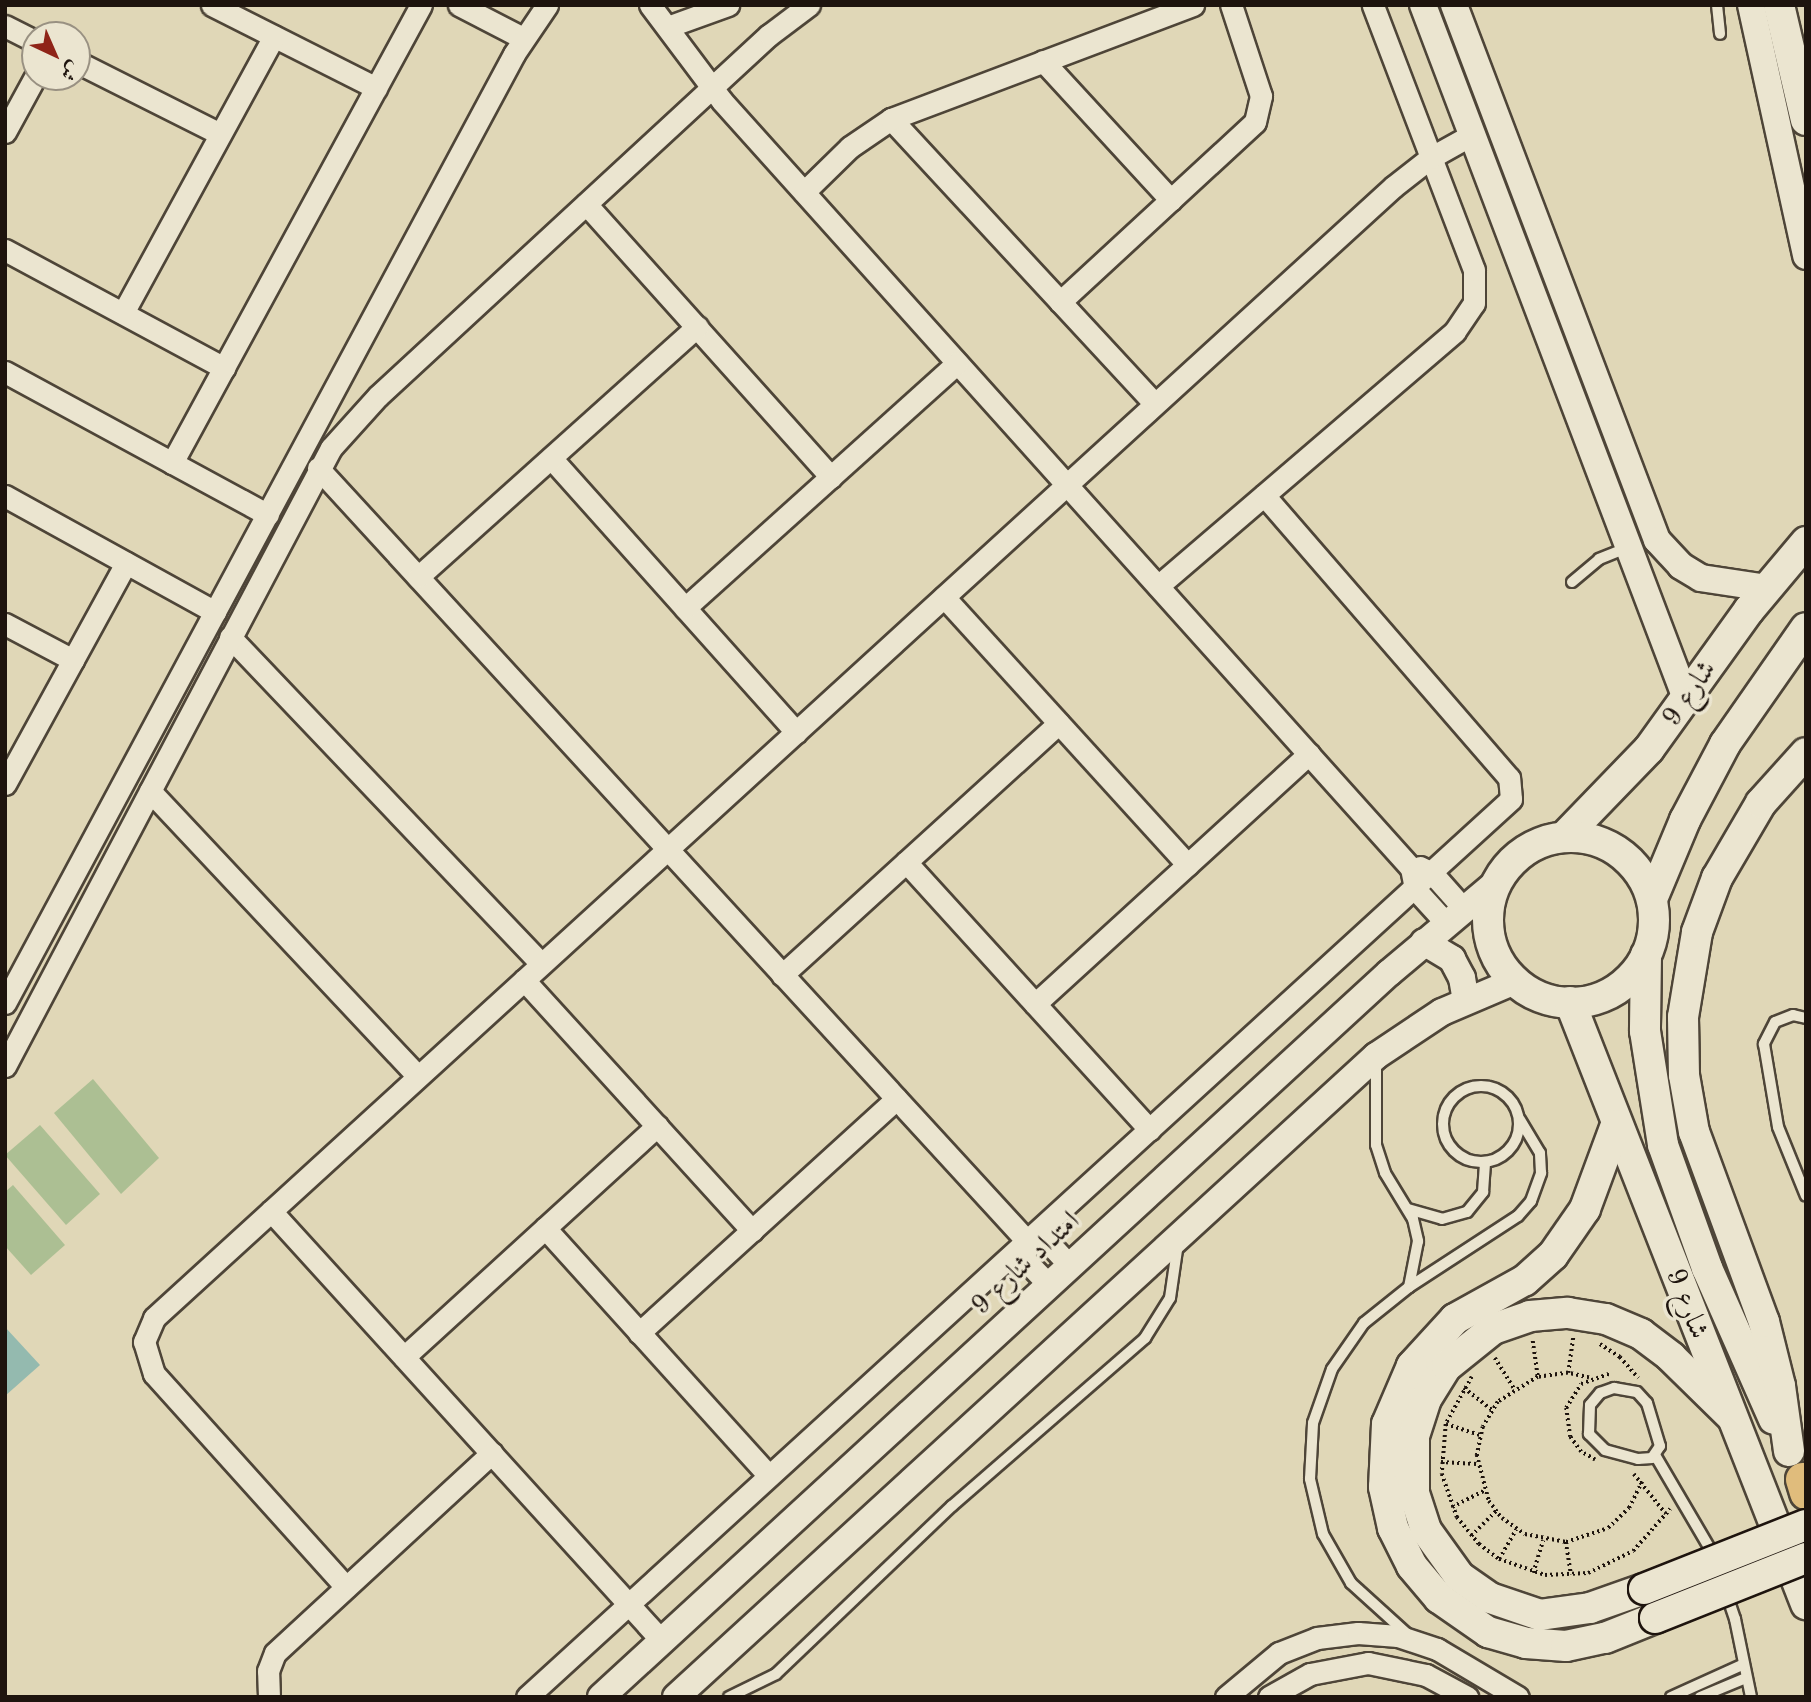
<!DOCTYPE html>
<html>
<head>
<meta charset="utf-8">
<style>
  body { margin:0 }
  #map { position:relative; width:1811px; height:1702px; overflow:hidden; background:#e0d7b7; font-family:"Old Standard TT",Amiri,serif }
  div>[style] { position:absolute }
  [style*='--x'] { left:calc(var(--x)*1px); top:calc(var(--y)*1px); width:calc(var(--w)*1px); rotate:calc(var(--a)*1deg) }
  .green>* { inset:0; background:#acbf93 }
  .water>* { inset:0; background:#94baaf }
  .path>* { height:3.5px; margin-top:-1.75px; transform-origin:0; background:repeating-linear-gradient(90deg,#1e140e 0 2px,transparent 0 5.5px) }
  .roads { filter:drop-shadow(2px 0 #4e4538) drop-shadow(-2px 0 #4e4538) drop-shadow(0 2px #4e4538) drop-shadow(0 -2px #4e4538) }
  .service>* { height:10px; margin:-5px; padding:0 5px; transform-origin:5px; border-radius:5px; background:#ebe5d0 }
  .service>.ring { margin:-5px; padding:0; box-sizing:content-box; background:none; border:10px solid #ebe5d0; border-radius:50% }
  .minor>* { height:21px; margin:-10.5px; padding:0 10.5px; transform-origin:10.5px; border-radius:10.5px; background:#ebe5d0 }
  .tertiary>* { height:26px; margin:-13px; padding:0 13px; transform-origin:13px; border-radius:13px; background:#ebe5d0 }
  .secondary>* { height:30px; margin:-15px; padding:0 15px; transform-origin:15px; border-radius:15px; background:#ebe5d0 }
  .secondary>.ring { margin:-15px; padding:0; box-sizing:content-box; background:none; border:30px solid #ebe5d0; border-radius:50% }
  .primary>* { height:33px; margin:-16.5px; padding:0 16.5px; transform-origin:16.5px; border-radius:16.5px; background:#e0bc7c }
  .bridges { filter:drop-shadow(2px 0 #1e140e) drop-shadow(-2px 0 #1e140e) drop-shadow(0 2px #1e140e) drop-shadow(0 -2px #1e140e) }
  .secondary-bridge>* { height:30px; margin:-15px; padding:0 15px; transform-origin:15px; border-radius:15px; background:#ebe5d0 }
  span { translate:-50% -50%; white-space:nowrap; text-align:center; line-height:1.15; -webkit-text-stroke:7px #ebe5d0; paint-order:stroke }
  .street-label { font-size:28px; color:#1e140e }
  .frame { position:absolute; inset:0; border:7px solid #1e140e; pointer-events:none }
  .north { position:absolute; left:21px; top:21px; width:70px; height:70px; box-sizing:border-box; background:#ebe5d0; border:2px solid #999182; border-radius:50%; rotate:136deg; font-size:19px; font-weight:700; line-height:28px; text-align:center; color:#1e140e }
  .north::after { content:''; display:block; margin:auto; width:24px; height:32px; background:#8f2418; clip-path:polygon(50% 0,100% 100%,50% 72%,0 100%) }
</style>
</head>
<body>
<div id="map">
  <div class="green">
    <div style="clip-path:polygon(93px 1079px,159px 1158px,121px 1194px,54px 1113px)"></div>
    <div style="clip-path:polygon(40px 1125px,100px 1194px,66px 1225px,5px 1155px)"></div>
    <div style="clip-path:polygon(13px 1185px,65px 1245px,31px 1275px,5px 1246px,5px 1192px)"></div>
  </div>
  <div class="water">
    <div style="clip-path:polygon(5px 1327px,40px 1365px,5px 1396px)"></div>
  </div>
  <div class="path">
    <div style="--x:1533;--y:1341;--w:36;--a:82"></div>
    <div style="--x:1600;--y:1344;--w:24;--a:33"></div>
    <div style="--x:1620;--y:1357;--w:28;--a:49"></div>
    <div style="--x:1495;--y:1358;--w:36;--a:58"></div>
    <div style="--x:1568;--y:1373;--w:36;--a:-82"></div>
    <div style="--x:1472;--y:1377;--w:54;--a:119"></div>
    <div style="--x:1446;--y:1424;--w:50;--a:94.6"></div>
    <div style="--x:1442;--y:1474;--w:46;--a:70.8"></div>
    <div style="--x:1457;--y:1517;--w:35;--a:51"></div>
    <div style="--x:1479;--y:1544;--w:25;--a:37"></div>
    <div style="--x:1499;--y:1559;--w:49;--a:19.2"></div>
    <div style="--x:1545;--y:1575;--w:43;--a:-2.7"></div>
    <div style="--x:1588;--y:1573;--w:50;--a:-26.1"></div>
    <div style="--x:1633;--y:1551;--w:56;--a:-48.6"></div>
    <div style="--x:1589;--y:1378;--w:22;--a:-167"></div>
    <div style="--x:1568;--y:1373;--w:30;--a:172"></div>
    <div style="--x:1538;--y:1377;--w:47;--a:148"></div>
    <div style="--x:1498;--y:1402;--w:29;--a:121"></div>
    <div style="--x:1483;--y:1427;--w:29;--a:102"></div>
    <div style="--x:1477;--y:1455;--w:48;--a:75.4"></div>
    <div style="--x:1489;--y:1501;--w:21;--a:53"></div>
    <div style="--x:1502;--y:1518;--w:28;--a:35"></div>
    <div style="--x:1525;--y:1534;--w:42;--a:11"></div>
    <div style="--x:1566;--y:1542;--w:44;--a:-18.4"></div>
    <div style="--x:1608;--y:1528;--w:29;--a:-44"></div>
    <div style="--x:1629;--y:1508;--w:30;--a:-64"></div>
    <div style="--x:1464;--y:1388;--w:36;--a:38"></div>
    <div style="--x:1446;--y:1424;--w:36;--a:18"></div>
    <div style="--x:1595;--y:1460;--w:16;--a:-150"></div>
    <div style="--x:1581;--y:1452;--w:19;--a:-126"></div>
    <div style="--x:1570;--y:1437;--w:29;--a:-98"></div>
    <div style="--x:1566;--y:1408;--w:28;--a:-58"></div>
    <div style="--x:1581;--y:1384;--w:32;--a:-20"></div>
    <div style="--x:1441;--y:1462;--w:36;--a:3"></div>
    <div style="--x:1634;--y:1474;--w:51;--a:51.3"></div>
    <div style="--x:1452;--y:1507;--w:36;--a:-27"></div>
    <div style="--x:1471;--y:1536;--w:35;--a:-45"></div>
    <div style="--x:1566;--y:1542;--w:33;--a:81"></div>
    <div style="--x:1499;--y:1559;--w:34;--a:-60"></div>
    <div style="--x:1533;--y:1573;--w:34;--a:-73"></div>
  </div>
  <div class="roads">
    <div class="service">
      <div style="--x:1717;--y:5;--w:29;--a:84"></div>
      <div style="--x:1572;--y:582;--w:35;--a:-40"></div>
      <div style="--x:1599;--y:559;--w:32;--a:-22"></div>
      <div style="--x:1806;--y:1018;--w:13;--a:-167"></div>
      <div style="--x:1793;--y:1015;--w:19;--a:159"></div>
      <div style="--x:1775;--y:1022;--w:25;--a:117"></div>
      <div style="--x:1764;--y:1044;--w:84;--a:80.4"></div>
      <div style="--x:1778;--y:1127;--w:74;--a:67.9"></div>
      <div style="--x:1376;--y:1063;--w:82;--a:90"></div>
      <div style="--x:1376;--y:1145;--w:29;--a:72"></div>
      <div style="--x:1385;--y:1173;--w:54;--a:58.7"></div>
      <div style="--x:1413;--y:1219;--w:23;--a:77"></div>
      <div style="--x:1418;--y:1241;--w:47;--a:101.1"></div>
      <div class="ring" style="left:1443px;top:1086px;width:66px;height:66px"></div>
      <div style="--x:1408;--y:1209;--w:35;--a:16"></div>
      <div style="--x:1442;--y:1219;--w:26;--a:-16"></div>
      <div style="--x:1467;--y:1212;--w:26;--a:-51"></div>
      <div style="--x:1483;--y:1192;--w:30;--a:-86"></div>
      <div style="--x:1614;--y:1388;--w:23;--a:10"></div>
      <div style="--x:1637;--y:1392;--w:15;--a:48"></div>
      <div style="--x:1647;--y:1403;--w:45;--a:73.2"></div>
      <div style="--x:1660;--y:1446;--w:14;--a:124"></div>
      <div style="--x:1652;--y:1458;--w:14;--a:176"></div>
      <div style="--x:1638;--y:1459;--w:34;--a:-165"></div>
      <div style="--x:1605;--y:1450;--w:23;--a:-135"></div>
      <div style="--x:1589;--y:1434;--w:29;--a:-88"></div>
      <div style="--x:1590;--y:1405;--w:16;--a:-50"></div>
      <div style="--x:1600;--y:1393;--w:15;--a:-20"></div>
      <div style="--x:1655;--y:1455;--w:115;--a:59.6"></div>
      <div style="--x:1713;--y:1554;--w:69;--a:71.3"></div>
      <div style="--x:1735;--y:1619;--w:80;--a:78.4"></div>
      <div style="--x:1405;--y:1632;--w:73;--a:-137.8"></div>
      <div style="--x:1351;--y:1583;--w:56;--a:-119.7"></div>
      <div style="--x:1323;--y:1534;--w:57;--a:-103.3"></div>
      <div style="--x:1310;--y:1479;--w:56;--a:-86.9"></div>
      <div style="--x:1313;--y:1423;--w:57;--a:-70.6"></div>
      <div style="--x:1332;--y:1369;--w:56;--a:-55.2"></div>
      <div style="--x:1364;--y:1323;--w:58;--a:-38.7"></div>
      <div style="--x:1409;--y:1287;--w:130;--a:-33.1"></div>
      <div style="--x:1518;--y:1216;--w:20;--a:-49"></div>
      <div style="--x:1531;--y:1201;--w:30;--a:-70"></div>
      <div style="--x:1541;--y:1173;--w:20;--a:-93"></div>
      <div style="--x:1540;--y:1153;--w:39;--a:-121"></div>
      <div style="--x:729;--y:1697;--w:52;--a:-26.1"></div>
      <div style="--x:776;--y:1674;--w:243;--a:-43.7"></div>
      <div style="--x:952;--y:1506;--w:256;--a:-41"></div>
      <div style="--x:1145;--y:1338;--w:47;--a:-58"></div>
      <div style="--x:1170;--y:1298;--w:56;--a:-81.7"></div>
      <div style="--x:1671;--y:1697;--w:80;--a:-24.3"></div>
      <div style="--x:1700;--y:1697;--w:50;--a:-22.4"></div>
    </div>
    <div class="minor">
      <div style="--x:212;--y:5;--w:184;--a:26.8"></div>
      <div style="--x:459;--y:5;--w:72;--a:27.3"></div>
      <div style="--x:650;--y:5;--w:120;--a:53.1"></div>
      <div style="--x:722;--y:101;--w:1031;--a:48.07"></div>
      <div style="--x:1411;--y:868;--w:21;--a:79"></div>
      <div style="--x:1415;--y:889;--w:46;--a:47.6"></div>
      <div style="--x:5;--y:26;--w:34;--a:27"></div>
      <div style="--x:670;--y:26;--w:62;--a:-19.9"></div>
      <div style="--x:1043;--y:61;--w:189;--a:47.4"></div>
      <div style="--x:77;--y:62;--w:160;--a:26.7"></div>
      <div style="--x:891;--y:119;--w:388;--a:47.2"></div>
      <div style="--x:5;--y:132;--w:63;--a:-61.4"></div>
      <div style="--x:804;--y:192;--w:64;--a:-44.4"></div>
      <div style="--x:850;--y:147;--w:50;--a:-34.3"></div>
      <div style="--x:891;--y:119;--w:323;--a:-20.7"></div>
      <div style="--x:586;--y:204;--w:367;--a:48.1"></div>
      <div style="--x:5;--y:250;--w:249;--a:28.3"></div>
      <div style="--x:1060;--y:302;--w:265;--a:-42.7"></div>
      <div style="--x:1255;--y:122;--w:27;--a:-77"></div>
      <div style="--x:1261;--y:96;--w:96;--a:-108.2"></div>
      <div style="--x:123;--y:313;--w:315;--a:-61.4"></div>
      <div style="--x:5;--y:372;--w:299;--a:28.5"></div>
      <div style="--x:551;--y:458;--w:368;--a:48.2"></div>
      <div style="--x:172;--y:463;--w:521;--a:-61.47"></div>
      <div style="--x:318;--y:468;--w:1049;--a:47.47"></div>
      <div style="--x:5;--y:496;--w:240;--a:28.9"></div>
      <div style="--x:418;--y:577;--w:375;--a:-41.9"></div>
      <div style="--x:1158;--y:586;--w:391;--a:-40.6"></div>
      <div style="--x:1455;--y:331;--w:34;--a:-56"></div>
      <div style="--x:1474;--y:303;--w:33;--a:-90"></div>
      <div style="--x:1474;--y:270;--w:284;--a:-110.9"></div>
      <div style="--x:944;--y:597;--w:362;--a:47.7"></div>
      <div style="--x:685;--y:608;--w:366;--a:-42"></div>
      <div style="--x:5;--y:624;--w:77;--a:27.9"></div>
      <div style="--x:230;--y:637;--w:451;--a:46.4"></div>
      <div style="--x:5;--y:784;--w:252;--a:-61.3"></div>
      <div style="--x:150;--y:791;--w:391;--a:46.8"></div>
      <div style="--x:906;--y:862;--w:362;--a:47.7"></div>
      <div style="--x:1420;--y:867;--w:13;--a:27"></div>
      <div style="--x:1432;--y:873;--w:48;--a:48.4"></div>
      <div style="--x:782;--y:975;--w:374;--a:-42.3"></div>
      <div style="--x:524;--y:980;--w:339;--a:47.7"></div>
      <div style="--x:5;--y:1003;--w:1077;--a:-61.79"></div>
      <div style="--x:514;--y:54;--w:59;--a:-56"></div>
      <div style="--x:1035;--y:1004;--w:371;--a:-42.4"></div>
      <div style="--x:5;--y:1066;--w:699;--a:-62.19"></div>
      <div style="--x:331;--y:448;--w:70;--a:-47.9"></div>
      <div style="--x:378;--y:396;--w:532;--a:-42.72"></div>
      <div style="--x:769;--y:35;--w:50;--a:-36.9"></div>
      <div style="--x:271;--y:1211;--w:581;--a:47.72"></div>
      <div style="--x:545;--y:1228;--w:334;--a:47.9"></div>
      <div style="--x:1027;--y:1241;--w:18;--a:99"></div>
      <div style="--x:1024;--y:1259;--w:36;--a:46"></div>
      <div style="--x:1027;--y:1241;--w:19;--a:-3"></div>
      <div style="--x:1046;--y:1240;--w:35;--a:47"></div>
      <div style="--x:639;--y:1333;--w:348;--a:-42.3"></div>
      <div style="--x:404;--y:1357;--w:343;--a:-42.4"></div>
      <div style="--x:346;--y:1587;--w:287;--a:-132"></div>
      <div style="--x:154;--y:1374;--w:34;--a:-107"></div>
      <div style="--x:144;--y:1342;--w:26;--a:-67"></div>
      <div style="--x:154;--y:1318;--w:1678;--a:-42.39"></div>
      <div style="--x:1393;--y:187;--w:47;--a:-38.1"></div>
      <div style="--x:1430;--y:158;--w:49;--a:-29.2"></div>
      <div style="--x:269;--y:1697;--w:26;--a:-92"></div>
      <div style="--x:268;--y:1671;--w:19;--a:-69"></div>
      <div style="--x:275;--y:1653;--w:295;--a:-42.7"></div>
      <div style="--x:527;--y:1697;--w:1332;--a:-42.38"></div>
      <div style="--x:1511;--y:799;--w:21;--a:-95"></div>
      <div style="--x:1509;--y:778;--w:374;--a:-130.9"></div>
      <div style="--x:1226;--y:1697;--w:69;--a:-39.7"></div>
      <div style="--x:1279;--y:1653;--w:41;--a:-21.5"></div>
      <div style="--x:1317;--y:1638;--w:41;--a:-7"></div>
      <div style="--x:1358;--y:1633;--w:40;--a:4.3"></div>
      <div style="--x:1398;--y:1636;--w:41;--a:18.4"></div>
      <div style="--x:1437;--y:1649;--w:94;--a:30.7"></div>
      <div style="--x:1269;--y:1697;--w:47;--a:-29.3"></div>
      <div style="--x:1310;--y:1674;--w:59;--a:-10.7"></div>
      <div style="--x:1368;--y:1663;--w:59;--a:11.7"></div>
      <div style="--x:1426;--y:1675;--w:47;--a:28.2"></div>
    </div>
    <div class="tertiary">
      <div style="--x:1423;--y:5;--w:744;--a:69.23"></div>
      <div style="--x:1454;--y:5;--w:572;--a:69.22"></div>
      <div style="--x:1657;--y:540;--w:35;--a:47"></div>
      <div style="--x:1681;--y:566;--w:23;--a:31"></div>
      <div style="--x:1701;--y:578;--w:66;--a:8.7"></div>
      <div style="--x:1751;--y:5;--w:257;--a:77.6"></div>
      <div style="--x:1424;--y:942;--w:33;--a:31"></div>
      <div style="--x:1452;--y:959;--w:21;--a:62"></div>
      <div style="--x:1462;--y:978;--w:22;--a:80"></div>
      <div style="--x:601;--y:1697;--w:1070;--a:-42.58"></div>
      <div style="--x:1389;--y:973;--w:141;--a:-40.1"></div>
      <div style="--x:676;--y:1697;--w:949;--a:-42.48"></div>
      <div style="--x:1376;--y:1056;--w:79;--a:-33.7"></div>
      <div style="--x:1442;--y:1012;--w:79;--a:-23"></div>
    </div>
    <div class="secondary">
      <div style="--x:1779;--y:5;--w:118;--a:76.8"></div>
      <div style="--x:1564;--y:837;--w:122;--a:-46"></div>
      <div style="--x:1649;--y:749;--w:171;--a:-54.3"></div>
      <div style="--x:1749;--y:610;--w:89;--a:-50"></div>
      <div class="ring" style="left:1488px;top:837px;width:136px;height:136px"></div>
      <div style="--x:1652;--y:899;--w:86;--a:-67.3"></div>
      <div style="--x:1685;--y:820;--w:86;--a:-62.2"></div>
      <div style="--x:1725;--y:744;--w:141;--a:-55.1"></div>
      <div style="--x:1646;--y:955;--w:76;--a:90.8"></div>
      <div style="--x:1645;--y:1031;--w:115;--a:81"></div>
      <div style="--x:1663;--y:1145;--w:131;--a:70.3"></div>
      <div style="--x:1707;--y:1268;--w:165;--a:66.1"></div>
      <div style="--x:1570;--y:1002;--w:647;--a:68.59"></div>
      <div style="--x:1616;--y:1125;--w:90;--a:110.3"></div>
      <div style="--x:1585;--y:1209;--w:56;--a:124.8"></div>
      <div style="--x:1553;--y:1255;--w:38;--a:138"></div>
      <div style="--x:1525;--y:1280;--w:80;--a:150.9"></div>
      <div style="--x:1455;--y:1319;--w:64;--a:132.5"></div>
      <div style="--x:1412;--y:1366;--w:63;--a:113.3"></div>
      <div style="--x:1387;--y:1424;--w:63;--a:92.7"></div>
      <div style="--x:1384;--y:1487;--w:42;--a:77.6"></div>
      <div style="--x:1393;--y:1528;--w:42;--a:63.4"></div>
      <div style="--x:1412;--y:1566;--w:42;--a:49.8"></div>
      <div style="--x:1439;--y:1598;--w:60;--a:34.8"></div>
      <div style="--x:1488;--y:1632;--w:40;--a:16"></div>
      <div style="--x:1526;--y:1643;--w:40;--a:4.3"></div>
      <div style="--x:1566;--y:1646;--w:40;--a:-12"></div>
      <div style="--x:1605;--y:1638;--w:54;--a:-21.8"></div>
      <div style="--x:1789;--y:1451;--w:66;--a:-97.9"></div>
      <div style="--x:1780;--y:1386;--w:66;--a:-104"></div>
      <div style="--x:1764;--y:1322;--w:202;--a:-110.2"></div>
      <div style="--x:1694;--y:1132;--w:58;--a:-100"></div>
      <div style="--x:1684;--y:1075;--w:58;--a:-91"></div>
      <div style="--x:1683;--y:1017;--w:86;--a:-80.6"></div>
      <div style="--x:1697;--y:932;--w:58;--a:-69.7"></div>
      <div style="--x:1717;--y:878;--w:87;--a:-59.6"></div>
      <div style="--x:1761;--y:803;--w:67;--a:-48"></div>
      <div style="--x:1644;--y:1589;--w:57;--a:160.6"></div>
      <div style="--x:1590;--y:1608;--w:50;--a:172"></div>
      <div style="--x:1540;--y:1615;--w:53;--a:-161.2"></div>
      <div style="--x:1490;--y:1598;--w:38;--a:-145"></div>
      <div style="--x:1459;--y:1576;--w:57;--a:-125.7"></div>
      <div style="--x:1426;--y:1530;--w:38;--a:-108"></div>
      <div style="--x:1414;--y:1494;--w:58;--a:-90"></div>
      <div style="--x:1414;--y:1436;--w:39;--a:-72"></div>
      <div style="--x:1426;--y:1399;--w:39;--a:-58"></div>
      <div style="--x:1447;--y:1366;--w:59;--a:-38.8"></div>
      <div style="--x:1493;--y:1329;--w:39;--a:-19"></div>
      <div style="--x:1530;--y:1316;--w:38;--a:-5"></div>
      <div style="--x:1568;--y:1313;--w:38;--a:9"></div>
      <div style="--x:1606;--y:1319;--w:38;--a:23"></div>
      <div style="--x:1641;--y:1334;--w:38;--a:37"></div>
      <div style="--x:1671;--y:1357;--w:84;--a:44.5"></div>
    </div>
    <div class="primary">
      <div style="--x:1802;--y:1479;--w:14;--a:73"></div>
    </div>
  </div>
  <div class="bridges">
    <div class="secondary-bridge">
      <div style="--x:1644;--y:1589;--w:174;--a:-21.6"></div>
      <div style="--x:1655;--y:1618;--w:162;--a:-21.7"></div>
    </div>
  </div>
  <div class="street-label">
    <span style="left:1690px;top:694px;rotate:-55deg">شارع 9</span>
    <span style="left:1026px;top:1264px;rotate:-43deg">امتداد شارع 9</span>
    <span style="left:1686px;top:1304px;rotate:69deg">شارع 9</span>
  </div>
  <div class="frame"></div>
  <div class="north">ش</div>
</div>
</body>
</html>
